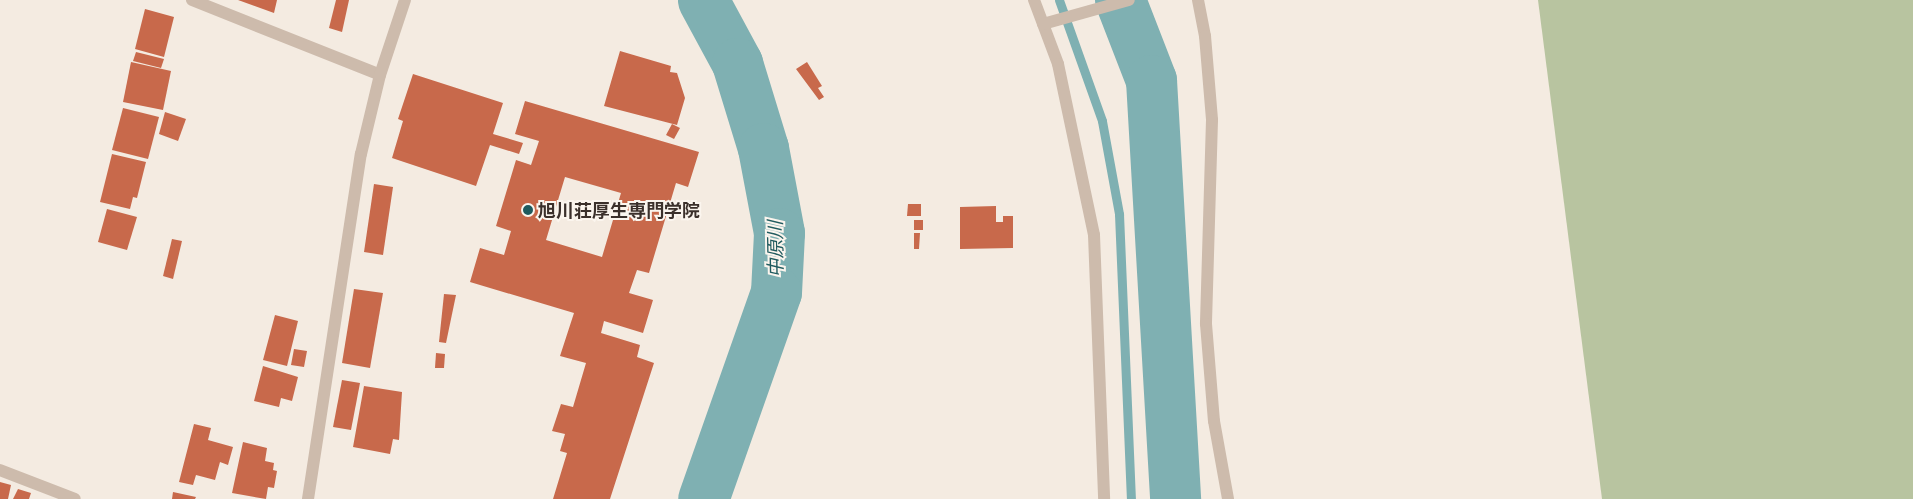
<!DOCTYPE html>
<html>
<head>
<meta charset="utf-8">
<style>
  body { margin:0 }
  #map { position:relative; width:1913px; height:499px; overflow:hidden; background:#f4ebe1; font-family:Lato,"Noto Sans JP",sans-serif }
  div>[style] { position:absolute }
  [style*='--x'] { left:calc(var(--x)*1px); top:calc(var(--y)*1px); width:calc(var(--w)*1px); rotate:calc(var(--a)*1deg) }
  .green>* { inset:0; background:#b8c4a0 }
  .stream>* { height:9px; margin:-4.5px; padding:0 4.5px; transform-origin:4.5px; border-radius:4.5px; background:#7fb0b2 }
  .river>* { height:51px; margin:-25.5px; padding:0 25.5px; transform-origin:25.5px; border-radius:25.5px; background:#7fb0b2 }
  .building>* { inset:0; background:#c8694b }
  .minor>* { height:12px; margin:-6px; padding:0 6px; transform-origin:6px; border-radius:6px; background:#cdbbac }
  .dots>* { width:14px; height:14px; translate:-50% -50%; box-sizing:border-box; border:2px solid #fbf5ee; border-radius:50% }
  span { translate:-50% -50%; white-space:nowrap; text-align:center; line-height:1.15; -webkit-text-stroke:4px #fbf5ee; paint-order:stroke }
  .poi-label { font-size:18px; color:#3b302b; font-weight:700 }
  .left { translate:0 -50%; text-align:left }
  .water-label { font-size:19px; color:#1f5a5e; font-style:italic }
</style>
</head>
<body>
<div id="map">
  <div class="green">
    <div style="clip-path:polygon(1538px 0,1913px 0,1913px 499px,1602px 499px)"></div>
  </div>
  <div class="stream">
    <div style="--x:1059;--y:0;--w:128;--a:70.4"></div>
    <div style="--x:1102;--y:121;--w:95;--a:79.6"></div>
    <div style="--x:1119;--y:214;--w:285;--a:87.6"></div>
  </div>
  <div class="river">
    <div style="--x:703;--y:0;--w:72;--a:61.6"></div>
    <div style="--x:737;--y:63;--w:89;--a:73"></div>
    <div style="--x:763;--y:148;--w:86;--a:79.3"></div>
    <div style="--x:779;--y:233;--w:59;--a:92.9"></div>
    <div style="--x:776;--y:292;--w:219;--a:109.4"></div>
    <div style="--x:1120;--y:0;--w:86;--a:68.8"></div>
    <div style="--x:1151;--y:80;--w:420;--a:86.7"></div>
  </div>
  <div class="building">
    <div style="clip-path:polygon(238px 0,277px 0,274px 13px)"></div>
    <div style="clip-path:polygon(336px 0,349px 0,342px 32px,329px 28px)"></div>
    <div style="clip-path:polygon(145px 9px,174px 17px,164px 57px,135px 49px)"></div>
    <div style="clip-path:polygon(620px 51px,671px 66px,670px 72px,677px 73px,685px 98px,677px 125px,604px 106px)"></div>
    <div style="clip-path:polygon(136px 52px,164px 59px,161px 68px,133px 61px)"></div>
    <div style="clip-path:polygon(131px 62px,171px 71px,163px 110px,123px 102px)"></div>
    <div style="clip-path:polygon(807px 62px,822px 86px,818px 88px,824px 97px,819px 100px,796px 69px)"></div>
    <div style="clip-path:polygon(413px 74px,503px 103px,493px 134px,523px 143px,519px 154px,490px 145px,476px 186px,392px 158px,403px 121px,398px 119px)"></div>
    <div style="clip-path:polygon(evenodd,525px 101px,699px 152px,688px 187px,676px 183px,649px 273px,637px 270px,629px 293px,653px 300px,643px 333px,604px 321px,601px 333px,640px 345px,637px 357px,654px 363px,610px 499px,553px 499px,567px 453px,560px 451px,565px 434px,552px 431px,561px 404px,573px 407px,586px 363px,560px 356px,574px 313px,470px 282px,480px 248px,504px 255px,511px 231px,496px 226px,516px 160px,531px 165px,539px 141px,515px 134px,525px 101px,565px 177px,621px 193px,602px 257px,546px 240px,565px 177px)"></div>
    <div style="clip-path:polygon(123px 108px,159px 117px,148px 159px,112px 150px)"></div>
    <div style="clip-path:polygon(165px 112px,186px 119px,178px 141px,159px 134px)"></div>
    <div style="clip-path:polygon(672px 124px,680px 128px,674px 139px,666px 135px)"></div>
    <div style="clip-path:polygon(112px 154px,146px 162px,137px 198px,133px 197px,130px 209px,100px 202px)"></div>
    <div style="clip-path:polygon(374px 184px,393px 187px,383px 255px,364px 252px)"></div>
    <div style="clip-path:polygon(908px 204px,921px 204px,921px 216px,907px 216px)"></div>
    <div style="clip-path:polygon(996px 206px,996px 222px,1003px 222px,1003px 216px,1013px 216px,1013px 248px,960px 249px,960px 207px)"></div>
    <div style="clip-path:polygon(107px 209px,137px 217px,127px 250px,98px 242px)"></div>
    <div style="clip-path:polygon(914px 220px,923px 220px,923px 230px,914px 230px)"></div>
    <div style="clip-path:polygon(914px 233px,920px 233px,919px 249px,914px 249px)"></div>
    <div style="clip-path:polygon(172px 239px,182px 241px,173px 279px,163px 276px)"></div>
    <div style="clip-path:polygon(354px 289px,383px 293px,370px 368px,342px 363px)"></div>
    <div style="clip-path:polygon(444px 294px,456px 295px,446px 343px,439px 342px)"></div>
    <div style="clip-path:polygon(275px 315px,298px 321px,287px 366px,263px 360px)"></div>
    <div style="clip-path:polygon(294px 349px,307px 351px,304px 367px,291px 365px)"></div>
    <div style="clip-path:polygon(436px 353px,445px 354px,444px 368px,435px 368px)"></div>
    <div style="clip-path:polygon(263px 366px,298px 377px,292px 401px,281px 398px,279px 407px,254px 401px)"></div>
    <div style="clip-path:polygon(342px 380px,360px 383px,351px 430px,333px 427px)"></div>
    <div style="clip-path:polygon(364px 386px,402px 392px,399px 440px,393px 439px,390px 454px,353px 447px)"></div>
    <div style="clip-path:polygon(194px 424px,211px 428px,208px 440px,233px 447px,228px 465px,220px 462px,215px 480px,196px 475px,193px 485px,179px 482px)"></div>
    <div style="clip-path:polygon(243px 442px,267px 448px,265px 461px,274px 463px,273px 470px,277px 471px,274px 488px,268px 487px,266px 499px,232px 493px)"></div>
    <div style="clip-path:polygon(0 482px,11px 485px,8px 499px,0 499px)"></div>
    <div style="clip-path:polygon(18px 489px,31px 493px,29px 499px,13px 499px)"></div>
    <div style="clip-path:polygon(173px 492px,196px 497px,195px 499px,172px 499px)"></div>
  </div>
  <div class="minor">
    <div style="--x:192;--y:0;--w:202;--a:21.7"></div>
    <div style="--x:1034;--y:0;--w:68;--a:69.4"></div>
    <div style="--x:1058;--y:64;--w:175;--a:78.1"></div>
    <div style="--x:1094;--y:235;--w:264;--a:87.8"></div>
    <div style="--x:1198;--y:0;--w:37;--a:79"></div>
    <div style="--x:1205;--y:36;--w:84;--a:85.2"></div>
    <div style="--x:1212;--y:120;--w:204;--a:91.7"></div>
    <div style="--x:1206;--y:324;--w:97;--a:85.3"></div>
    <div style="--x:1214;--y:421;--w:79;--a:79.8"></div>
    <div style="--x:1043;--y:24;--w:89;--a:-15.6"></div>
    <div style="--x:0;--y:470;--w:80;--a:21.1"></div>
    <div style="--x:308;--y:499;--w:349;--a:-81.3"></div>
    <div style="--x:361;--y:154;--w:81;--a:-76.5"></div>
    <div style="--x:380;--y:75;--w:79;--a:-71.6"></div>
  </div>
  <div class="dots">
    <div style="left:528px;top:210px;background:#1f5a5e"></div>
  </div>
  <div class="poi-label">
    <span class="left" style="left:538px;top:210px">旭川荘厚生専門学院</span>
  </div>
  <div class="water-label">
    <span style="left:775px;top:249px;rotate:-91deg">中原川</span>
  </div>
</div>
</body>
</html>
